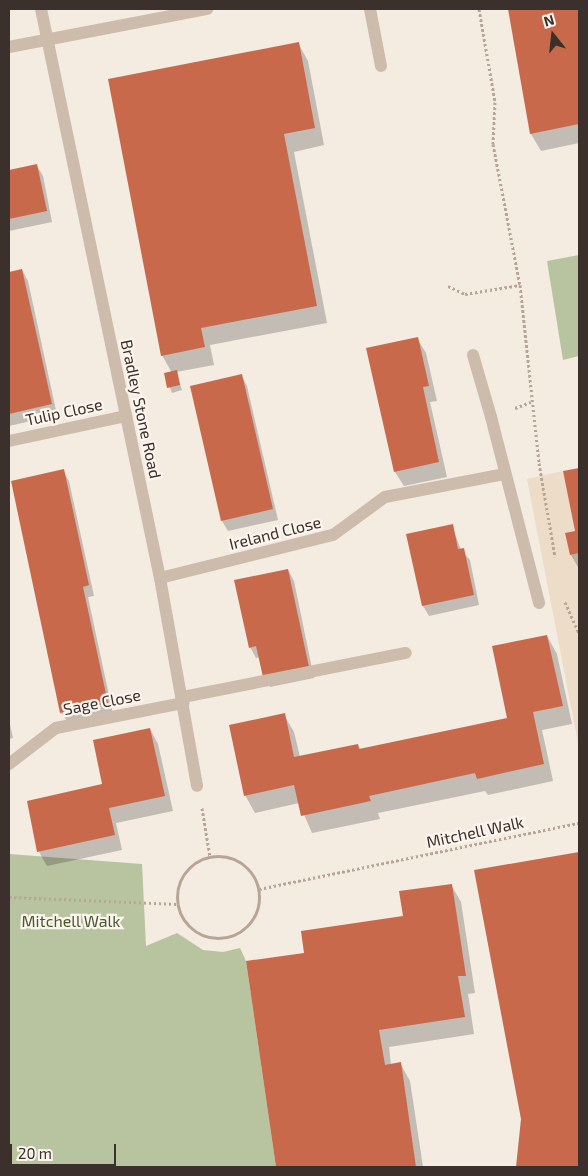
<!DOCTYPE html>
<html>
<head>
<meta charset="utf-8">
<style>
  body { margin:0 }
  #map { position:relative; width:588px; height:1176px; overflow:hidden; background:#f4ebe1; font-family:"Exo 2",sans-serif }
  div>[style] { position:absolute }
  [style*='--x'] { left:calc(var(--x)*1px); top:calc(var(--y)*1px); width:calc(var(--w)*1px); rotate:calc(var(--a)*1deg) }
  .green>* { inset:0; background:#b8c4a0 }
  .plaza>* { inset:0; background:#ecdcc8 }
  .shadow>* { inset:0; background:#0003 }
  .building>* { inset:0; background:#c8694b }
  .path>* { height:3px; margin-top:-1.5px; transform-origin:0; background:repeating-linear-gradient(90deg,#b9a596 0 2.5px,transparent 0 5px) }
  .path>.ring { margin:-1.5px; padding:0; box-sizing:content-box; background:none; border:3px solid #b9a596; border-radius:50% }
  .service>* { height:12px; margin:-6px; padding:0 6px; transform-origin:6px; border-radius:6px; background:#cdbbac }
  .minor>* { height:12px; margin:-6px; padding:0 6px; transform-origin:6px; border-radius:6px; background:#cdbbac }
  .tertiary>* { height:12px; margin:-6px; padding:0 6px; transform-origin:6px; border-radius:6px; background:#cdbbac }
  span { translate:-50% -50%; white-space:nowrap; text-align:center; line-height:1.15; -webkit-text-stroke:4.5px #fbf5ee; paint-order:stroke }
  .street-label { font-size:16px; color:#3b302b }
  .park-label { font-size:16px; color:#4a5a2e }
  .frame { position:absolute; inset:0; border:10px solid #3b302b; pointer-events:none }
  .north { position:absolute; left:528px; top:10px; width:50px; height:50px; -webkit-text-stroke:4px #fbf5ee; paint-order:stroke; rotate:344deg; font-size:14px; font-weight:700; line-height:20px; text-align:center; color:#3b302b }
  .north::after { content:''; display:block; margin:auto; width:18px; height:22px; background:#3b302b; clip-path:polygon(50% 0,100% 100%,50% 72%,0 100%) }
  .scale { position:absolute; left:10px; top:1144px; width:106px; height:22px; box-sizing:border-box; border:2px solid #3b302b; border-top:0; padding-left:6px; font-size:15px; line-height:18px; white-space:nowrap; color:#3b302b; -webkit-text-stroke:4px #fbf5ee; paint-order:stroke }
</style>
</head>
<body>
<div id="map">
  <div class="green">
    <div style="clip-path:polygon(579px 255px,579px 356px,563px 360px,547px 261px)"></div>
    <div style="clip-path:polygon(9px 854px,142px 864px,146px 946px,177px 933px,203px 950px,223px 952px,240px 948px,246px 961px,276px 1167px,9px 1167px)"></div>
  </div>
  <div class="plaza">
    <div style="clip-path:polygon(563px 471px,575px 531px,566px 533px,570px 555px,579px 553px,579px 748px,527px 479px)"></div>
  </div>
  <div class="shadow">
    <div style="clip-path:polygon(509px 9px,579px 9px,579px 143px,541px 151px,531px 134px)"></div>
    <div style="clip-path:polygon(298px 43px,308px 61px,324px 145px,294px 152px,327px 323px,210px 345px,214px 365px,176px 372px,182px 390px,172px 393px,165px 374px,172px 373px,162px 355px)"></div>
    <div style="clip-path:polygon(37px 166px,43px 176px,52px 222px,9px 231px,9px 171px)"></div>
    <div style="clip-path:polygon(22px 270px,28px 281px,57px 415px,9px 426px,9px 273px)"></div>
    <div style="clip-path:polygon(417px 338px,426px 353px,437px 401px,430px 402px,447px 477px,404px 486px,395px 472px)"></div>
    <div style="clip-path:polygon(241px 375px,247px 386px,278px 520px,228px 531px,222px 521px)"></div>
    <div style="clip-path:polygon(579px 469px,579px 569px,571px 555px,577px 532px,564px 472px)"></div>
    <div style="clip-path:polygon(63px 471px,69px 481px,94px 596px,88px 597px,113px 714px,68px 723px,61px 712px)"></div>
    <div style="clip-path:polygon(452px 526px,461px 550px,470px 560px,479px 605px,429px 616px,423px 606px)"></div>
    <div style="clip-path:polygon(288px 570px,294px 581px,314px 678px,270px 687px,260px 657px,256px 658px,250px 647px)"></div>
    <div style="clip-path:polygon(547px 636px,557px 654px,572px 724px,542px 730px,553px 781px,488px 795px,485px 791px,378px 813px,380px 819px,312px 833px,299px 803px,255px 813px,245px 795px,284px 715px,294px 732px,300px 757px,358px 745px,361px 750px,508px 719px)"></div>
    <div style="clip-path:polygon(9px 720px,13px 738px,9px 739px)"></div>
    <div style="clip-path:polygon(150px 729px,158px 744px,173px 811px,116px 823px,122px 850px,47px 866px,39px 852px,104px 785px)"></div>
    <div style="clip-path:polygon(579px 854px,579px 1167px,517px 1167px,523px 1119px,475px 871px)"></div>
    <div style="clip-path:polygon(451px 885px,461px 902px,475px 993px,468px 994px,474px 1034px,389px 1047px,391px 1065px,400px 1063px,410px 1081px,423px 1167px,278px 1167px,248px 962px,306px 954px,404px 917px)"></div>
  </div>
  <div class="building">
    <div style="clip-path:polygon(508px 9px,579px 9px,579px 124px,530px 134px)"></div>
    <div style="clip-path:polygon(299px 42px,315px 128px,284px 134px,317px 306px,201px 328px,205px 347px,161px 356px,108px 79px)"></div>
    <div style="clip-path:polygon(37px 164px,47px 211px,9px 219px,9px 170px)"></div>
    <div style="clip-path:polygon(22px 269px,52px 404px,9px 414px,9px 272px)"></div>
    <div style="clip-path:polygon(418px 337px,429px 386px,423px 387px,439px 462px,394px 472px,366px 348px)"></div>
    <div style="clip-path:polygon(177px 370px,180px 385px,167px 388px,164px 373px)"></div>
    <div style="clip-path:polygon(242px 374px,273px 509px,221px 521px,190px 386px)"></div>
    <div style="clip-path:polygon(579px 468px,579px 553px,570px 555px,565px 533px,575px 531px,563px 471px)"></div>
    <div style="clip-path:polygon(64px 469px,89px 585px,83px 587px,108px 703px,60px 713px,11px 481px)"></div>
    <div style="clip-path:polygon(453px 524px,458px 549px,464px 548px,474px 595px,422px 606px,406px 534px)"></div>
    <div style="clip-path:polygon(288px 569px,309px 667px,263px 677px,256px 646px,249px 648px,234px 580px)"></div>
    <div style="clip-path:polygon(547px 635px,563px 706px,533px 712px,544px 764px,477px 779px,475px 773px,369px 796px,371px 801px,301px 816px,294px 785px,244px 796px,229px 725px,285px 713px,294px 757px,358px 744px,359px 749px,507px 718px,492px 646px)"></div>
    <div style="clip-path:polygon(150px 728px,165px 796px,109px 808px,115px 835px,37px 852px,27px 801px,102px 784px,93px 740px)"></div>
    <div style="clip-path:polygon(579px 852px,579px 1167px,516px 1167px,521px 1119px,474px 870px)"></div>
    <div style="clip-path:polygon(452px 884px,466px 976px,458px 976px,465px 1017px,379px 1030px,385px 1065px,401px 1062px,416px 1167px,276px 1167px,246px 961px,304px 953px,301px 931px,403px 916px,399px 891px)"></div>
  </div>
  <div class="path">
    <div style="--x:479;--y:9;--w:94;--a:80.2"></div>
    <div style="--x:495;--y:102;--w:42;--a:92.7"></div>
    <div style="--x:493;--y:144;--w:144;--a:79.2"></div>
    <div style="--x:520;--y:285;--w:179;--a:83.9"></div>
    <div style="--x:539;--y:463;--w:95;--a:80.3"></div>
    <div style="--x:448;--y:286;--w:19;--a:25"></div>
    <div style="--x:465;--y:294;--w:56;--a:-9.3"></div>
    <div style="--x:515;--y:408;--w:17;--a:-21"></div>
    <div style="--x:565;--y:602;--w:35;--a:66"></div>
    <div style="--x:202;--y:808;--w:50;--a:80.7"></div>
    <div class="ring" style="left:177px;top:856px;width:79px;height:79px"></div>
    <div style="--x:259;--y:889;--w:327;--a:-11.7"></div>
    <div style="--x:9;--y:897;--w:169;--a:2.4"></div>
  </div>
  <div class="service">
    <div style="--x:370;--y:9;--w:58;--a:79.1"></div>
    <div style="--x:473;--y:355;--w:65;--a:73.8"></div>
    <div style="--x:183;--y:697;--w:227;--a:-11.2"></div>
  </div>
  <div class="minor">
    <div style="--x:41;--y:9;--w:581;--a:78.19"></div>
    <div style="--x:160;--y:578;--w:211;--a:79.9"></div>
    <div style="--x:491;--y:417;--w:192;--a:75.5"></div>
    <div style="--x:9;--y:441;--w:120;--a:-12.1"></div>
    <div style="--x:160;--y:578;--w:178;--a:-14"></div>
    <div style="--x:333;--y:535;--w:64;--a:-36.2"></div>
    <div style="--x:385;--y:497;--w:121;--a:-10.9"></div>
    <div style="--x:9;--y:764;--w:59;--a:-37.5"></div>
    <div style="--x:56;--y:728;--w:130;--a:-11.1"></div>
  </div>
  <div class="tertiary">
    <div style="--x:9;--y:47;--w:202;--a:-10.9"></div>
  </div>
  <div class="street-label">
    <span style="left:141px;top:409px;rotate:78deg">Bradley Stone Road</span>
    <span style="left:64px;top:412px;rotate:-12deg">Tulip Close</span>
    <span style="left:275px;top:533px;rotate:-14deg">Ireland Close</span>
    <span style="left:102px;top:702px;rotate:-11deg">Sage Close</span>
    <span style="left:475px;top:832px;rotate:-12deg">Mitchell Walk</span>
  </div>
  <div class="park-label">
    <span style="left:71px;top:921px">Mitchell Walk</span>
  </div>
  <div class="frame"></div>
  <div class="north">N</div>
  <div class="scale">20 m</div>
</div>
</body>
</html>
